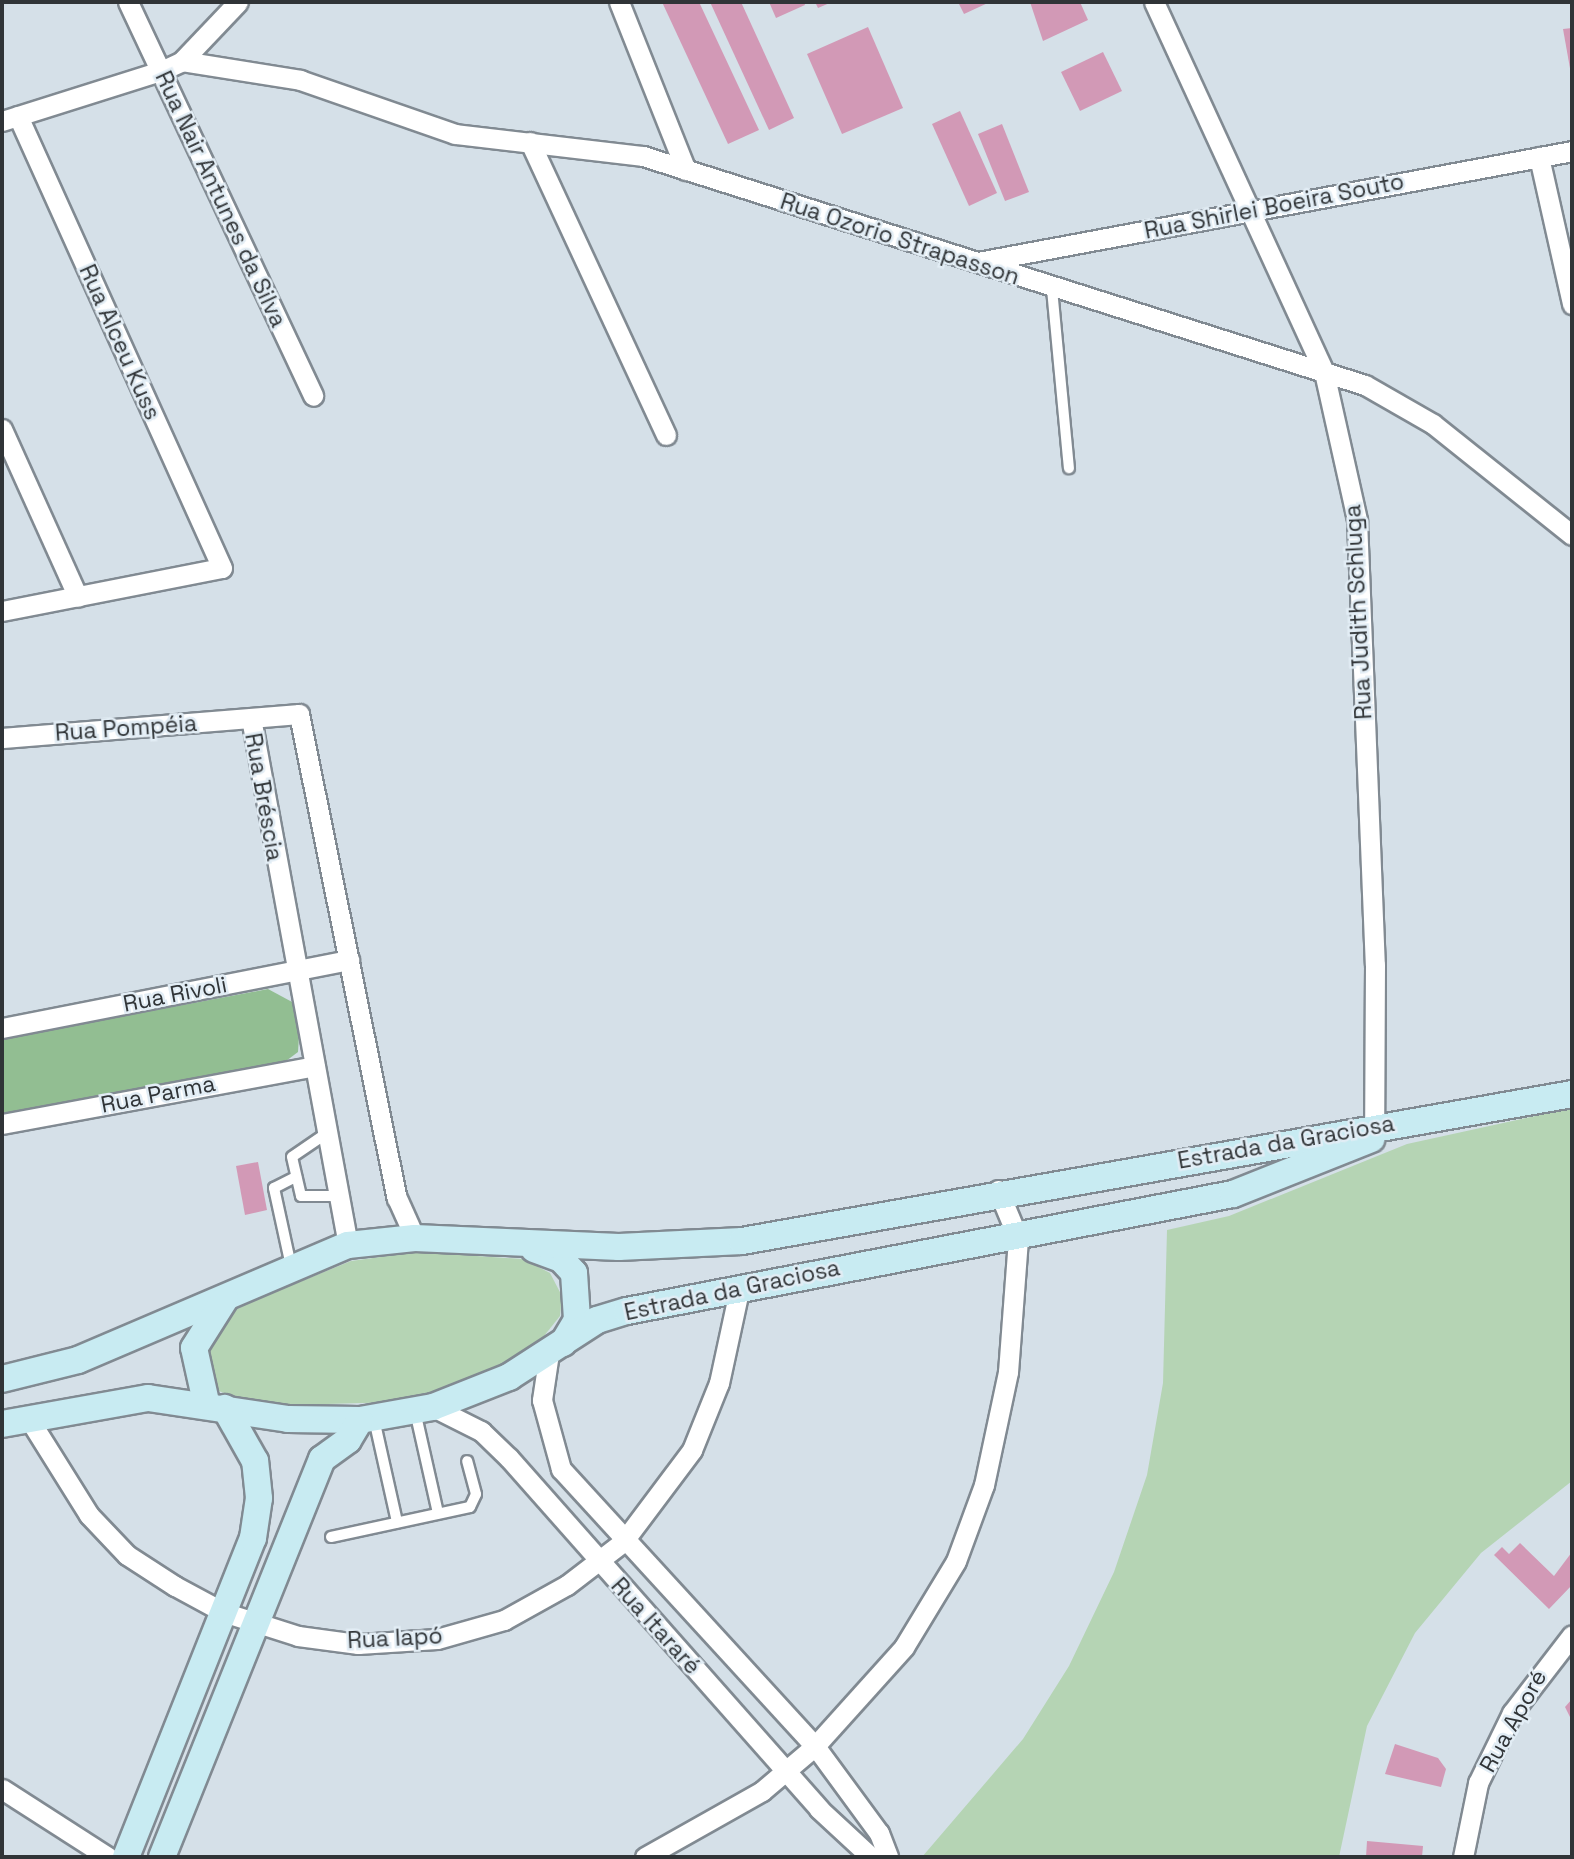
<!DOCTYPE html>
<html>
<head>
<meta charset="utf-8">
<style>
  body { margin:0 }
  #map { position:relative; width:1574px; height:1859px; overflow:hidden; background:#d5e0e8; font-family:"Space Grotesk",sans-serif }
  div>[style] { position:absolute }
  [style*='--x'] { left:calc(var(--x)*1px); top:calc(var(--y)*1px); width:calc(var(--w)*1px); rotate:calc(var(--a)*1deg) }
  .green>* { inset:0; background:#b5d4b4 }
  .forest>* { inset:0; background:#92be92 }
  .building>* { inset:0; background:#d299b6 }
  .roads { filter:drop-shadow(2px 0 #818a92) drop-shadow(-2px 0 #818a92) drop-shadow(0 2px #818a92) drop-shadow(0 -2px #818a92) }
  .lane>* { height:10px; margin:-5px; padding:0 5px; transform-origin:5px; border-radius:5px; background:#fff }
  .street>* { height:19px; margin:-9.5px; padding:0 9.5px; transform-origin:9.5px; border-radius:9.5px; background:#fff }
  .secondary>* { height:26px; margin:-13px; padding:0 13px; transform-origin:13px; border-radius:13px; background:#c8ebf2 }
  span { translate:-50% -50%; white-space:nowrap; text-align:center; line-height:1.15; -webkit-text-stroke:5px #e2edf5; paint-order:stroke }
  .street-label { font-size:23px; color:#303437 }
  .frame { position:absolute; inset:0; border:4px solid #303437; pointer-events:none }
</style>
</head>
<body>
<div id="map">
  <div class="green">
    <div style="clip-path:polygon(1572px 1108px,1572px 1481px,1481px 1553px,1415px 1633px,1367px 1726px,1339px 1857px,922px 1857px,1023px 1739px,1069px 1666px,1114px 1572px,1147px 1475px,1163px 1383px,1167px 1230px,1229px 1216px,1407px 1144px)"></div>
    <div style="clip-path:polygon(417px 1252px,523px 1259px,550px 1273px,562px 1296px,560px 1316px,536px 1346px,480px 1377px,399px 1402px,255px 1406px,219px 1391px,203px 1372px,202px 1341px,228px 1311px,351px 1261px)"></div>
  </div>
  <div class="forest">
    <div style="clip-path:polygon(268px 989px,294px 1003px,300px 1021px,298px 1052px,282px 1064px,2px 1115px,2px 1039px)"></div>
  </div>
  <div class="building">
    <div style="clip-path:polygon(662px 2px,699px 2px,759px 130px,728px 144px)"></div>
    <div style="clip-path:polygon(710px 2px,741px 2px,794px 118px,769px 130px)"></div>
    <div style="clip-path:polygon(769px 2px,804px 2px,805px 5px,776px 18px)"></div>
    <div style="clip-path:polygon(815px 2px,832px 2px,818px 8px)"></div>
    <div style="clip-path:polygon(958px 2px,990px 2px,964px 14px)"></div>
    <div style="clip-path:polygon(1030px 2px,1080px 2px,1088px 20px,1043px 41px)"></div>
    <div style="clip-path:polygon(868px 27px,903px 108px,842px 134px,807px 54px)"></div>
    <div style="clip-path:polygon(1572px 28px,1572px 73px,1571px 74px,1563px 29px)"></div>
    <div style="clip-path:polygon(1103px 52px,1122px 91px,1080px 111px,1061px 72px)"></div>
    <div style="clip-path:polygon(960px 111px,997px 193px,969px 206px,932px 124px)"></div>
    <div style="clip-path:polygon(1002px 124px,1029px 192px,1005px 201px,978px 134px)"></div>
    <div style="clip-path:polygon(258px 1162px,267px 1210px,245px 1215px,236px 1166px)"></div>
    <div style="clip-path:polygon(1520px 1543px,1554px 1576px,1572px 1552px,1572px 1585px,1549px 1609px,1494px 1555px,1502px 1547px,1509px 1554px)"></div>
    <div style="clip-path:polygon(1572px 1699px,1572px 1721px,1565px 1707px)"></div>
    <div style="clip-path:polygon(1395px 1744px,1438px 1758px,1446px 1769px,1441px 1787px,1385px 1774px)"></div>
    <div style="clip-path:polygon(1367px 1841px,1423px 1846px,1422px 1857px,1366px 1857px)"></div>
  </div>
  <div class="roads">
    <div class="lane">
      <div style="--x:1052;--y:289;--w:180;--a:84.6"></div>
      <div style="--x:327;--y:1133;--w:42;--a:145.6"></div>
      <div style="--x:292;--y:1157;--w:40;--a:77"></div>
      <div style="--x:301;--y:1196;--w:38;--a:0"></div>
      <div style="--x:291;--y:1266;--w:80;--a:-102.3"></div>
      <div style="--x:274;--y:1188;--w:25;--a:-27"></div>
      <div style="--x:415;--y:1411;--w:105;--a:77.3"></div>
      <div style="--x:374;--y:1419;--w:106;--a:77.4"></div>
      <div style="--x:331;--y:1537;--w:142;--a:-12.2"></div>
      <div style="--x:470;--y:1507;--w:14;--a:-65"></div>
      <div style="--x:476;--y:1494;--w:34;--a:-105"></div>
    </div>
    <div class="street">
      <div style="--x:128;--y:2;--w:435;--a:64.8"></div>
      <div style="--x:619;--y:2;--w:181;--a:68.3"></div>
      <div style="--x:1154;--y:2;--w:407;--a:65.3"></div>
      <div style="--x:1324;--y:372;--w:152;--a:77.4"></div>
      <div style="--x:1357;--y:520;--w:445;--a:87.7"></div>
      <div style="--x:1375;--y:965;--w:172;--a:90.3"></div>
      <div style="--x:182;--y:61;--w:120;--a:9.1"></div>
      <div style="--x:300;--y:80;--w:164;--a:19.2"></div>
      <div style="--x:455;--y:134;--w:189;--a:6.7"></div>
      <div style="--x:643;--y:156;--w:757;--a:17.6"></div>
      <div style="--x:1365;--y:385;--w:78;--a:29.8"></div>
      <div style="--x:1433;--y:424;--w:178;--a:38.6"></div>
      <div style="--x:2;--y:121;--w:167;--a:-17.5"></div>
      <div style="--x:161;--y:71;--w:23;--a:-25"></div>
      <div style="--x:182;--y:61;--w:81;--a:-46.5"></div>
      <div style="--x:530;--y:142;--w:323;--a:65.1"></div>
      <div style="--x:1539;--y:157;--w:151;--a:77.3"></div>
      <div style="--x:978;--y:262;--w:604;--a:-10.58"></div>
      <div style="--x:2;--y:429;--w:184;--a:65.7"></div>
      <div style="--x:2;--y:611;--w:224;--a:-11.1"></div>
      <div style="--x:222;--y:568;--w:496;--a:-114.3"></div>
      <div style="--x:251;--y:718;--w:536;--a:79.57"></div>
      <div style="--x:2;--y:738;--w:298;--a:-4.6"></div>
      <div style="--x:299;--y:714;--w:494;--a:78.6"></div>
      <div style="--x:397;--y:1198;--w:44;--a:65.8"></div>
      <div style="--x:2;--y:1028;--w:354;--a:-11.1"></div>
      <div style="--x:2;--y:1124;--w:318;--a:-10.5"></div>
      <div style="--x:549;--y:1353;--w:48;--a:98.5"></div>
      <div style="--x:542;--y:1400;--w:72;--a:74.6"></div>
      <div style="--x:561;--y:1469;--w:376;--a:47.5"></div>
      <div style="--x:815;--y:1746;--w:108;--a:53.7"></div>
      <div style="--x:879;--y:1833;--w:26;--a:69"></div>
      <div style="--x:433;--y:1407;--w:54;--a:26.6"></div>
      <div style="--x:481;--y:1431;--w:39;--a:44"></div>
      <div style="--x:509;--y:1458;--w:468;--a:48.5"></div>
      <div style="--x:819;--y:1809;--w:71;--a:42.7"></div>
      <div style="--x:29;--y:1419;--w:113;--a:58"></div>
      <div style="--x:89;--y:1515;--w:55;--a:46.5"></div>
      <div style="--x:127;--y:1555;--w:57;--a:32.9"></div>
      <div style="--x:175;--y:1586;--w:55;--a:28.4"></div>
      <div style="--x:223;--y:1612;--w:79;--a:17.7"></div>
      <div style="--x:298;--y:1636;--w:61;--a:7.6"></div>
      <div style="--x:358;--y:1644;--w:79;--a:-3.6"></div>
      <div style="--x:437;--y:1639;--w:70;--a:-15.8"></div>
      <div style="--x:504;--y:1620;--w:72;--a:-29.1"></div>
      <div style="--x:567;--y:1585;--w:71;--a:-37.5"></div>
      <div style="--x:623;--y:1542;--w:115;--a:-53.1"></div>
      <div style="--x:692;--y:1450;--w:72;--a:-68.1"></div>
      <div style="--x:719;--y:1383;--w:99;--a:-77.8"></div>
      <div style="--x:2;--y:1789;--w:126;--a:32.7"></div>
      <div style="--x:645;--y:1857;--w:134;--a:-29.4"></div>
      <div style="--x:762;--y:1791;--w:70;--a:-40.3"></div>
      <div style="--x:815;--y:1746;--w:133;--a:-48"></div>
      <div style="--x:904;--y:1647;--w:100;--a:-58.8"></div>
      <div style="--x:956;--y:1561;--w:81;--a:-69.8"></div>
      <div style="--x:984;--y:1485;--w:116;--a:-78"></div>
      <div style="--x:1008;--y:1372;--w:134;--a:-85.7"></div>
      <div style="--x:1018;--y:1238;--w:52;--a:-112.6"></div>
      <div style="--x:1463;--y:1857;--w:76;--a:-78.5"></div>
      <div style="--x:1478;--y:1783;--w:78;--a:-64.1"></div>
      <div style="--x:1512;--y:1713;--w:98;--a:-52.4"></div>
    </div>
    <div class="secondary">
      <div style="--x:534;--y:1249;--w:29;--a:20"></div>
      <div style="--x:561;--y:1259;--w:19;--a:47"></div>
      <div style="--x:574;--y:1273;--w:47;--a:86.3"></div>
      <div style="--x:577;--y:1320;--w:27;--a:121"></div>
      <div style="--x:2;--y:1379;--w:78;--a:-14"></div>
      <div style="--x:78;--y:1360;--w:293;--a:-23.1"></div>
      <div style="--x:348;--y:1245;--w:67;--a:-6"></div>
      <div style="--x:415;--y:1238;--w:204;--a:2.5"></div>
      <div style="--x:619;--y:1247;--w:123;--a:-2.8"></div>
      <div style="--x:742;--y:1241;--w:843;--a:-10.04"></div>
      <div style="--x:206;--y:1402;--w:55;--a:-102.5"></div>
      <div style="--x:194;--y:1348;--w:58;--a:-57.7"></div>
      <div style="--x:2;--y:1424;--w:148;--a:-10.1"></div>
      <div style="--x:148;--y:1398;--w:142;--a:8.5"></div>
      <div style="--x:288;--y:1419;--w:72;--a:0.8"></div>
      <div style="--x:360;--y:1420;--w:74;--a:-10.1"></div>
      <div style="--x:433;--y:1407;--w:82;--a:-21.5"></div>
      <div style="--x:509;--y:1377;--w:105;--a:-32.9"></div>
      <div style="--x:597;--y:1320;--w:31;--a:-17"></div>
      <div style="--x:627;--y:1311;--w:617;--a:-10.93"></div>
      <div style="--x:1233;--y:1194;--w:149;--a:-21.7"></div>
      <div style="--x:126;--y:1857;--w:343;--a:-68.3"></div>
      <div style="--x:253;--y:1538;--w:40;--a:-81.5"></div>
      <div style="--x:259;--y:1498;--w:37;--a:-96"></div>
      <div style="--x:255;--y:1461;--w:61;--a:-119.5"></div>
      <div style="--x:162;--y:1857;--w:429;--a:-68.1"></div>
      <div style="--x:322;--y:1459;--w:32;--a:-36"></div>
      <div style="--x:348;--y:1440;--w:23;--a:-59"></div>
    </div>
  </div>
  <div class="street-label">
    <span style="left:221px;top:199px;rotate:65deg">Rua Nair Antunes da Silva</span>
    <span style="left:1274px;top:206px;rotate:-11deg">Rua Shirlei Boeira Souto</span>
    <span style="left:900px;top:239px;rotate:18deg">Rua Ozorio Strapasson</span>
    <span style="left:120px;top:342px;rotate:66deg">Rua Alceu Kuss</span>
    <span style="left:1358px;top:612px;rotate:-93deg">Rua Judith Schluga</span>
    <span style="left:126px;top:728px;rotate:-4deg">Rua Pompéia</span>
    <span style="left:264px;top:797px;rotate:80deg">Rua Bréscia</span>
    <span style="left:175px;top:994px;rotate:-11deg">Rua Rivoli</span>
    <span style="left:158px;top:1094px;rotate:-11deg">Rua Parma</span>
    <span style="left:1286px;top:1142px;rotate:-10deg">Estrada da Graciosa</span>
    <span style="left:732px;top:1290px;rotate:-12deg">Estrada da Graciosa</span>
    <span style="left:656px;top:1626px;rotate:48deg">Rua Itararé</span>
    <span style="left:395px;top:1638px;rotate:-3deg">Rua Iapó</span>
    <span style="left:1513px;top:1721px;rotate:-61deg">Rua Aporé</span>
  </div>
  <div class="frame"></div>
</div>
</body>
</html>
